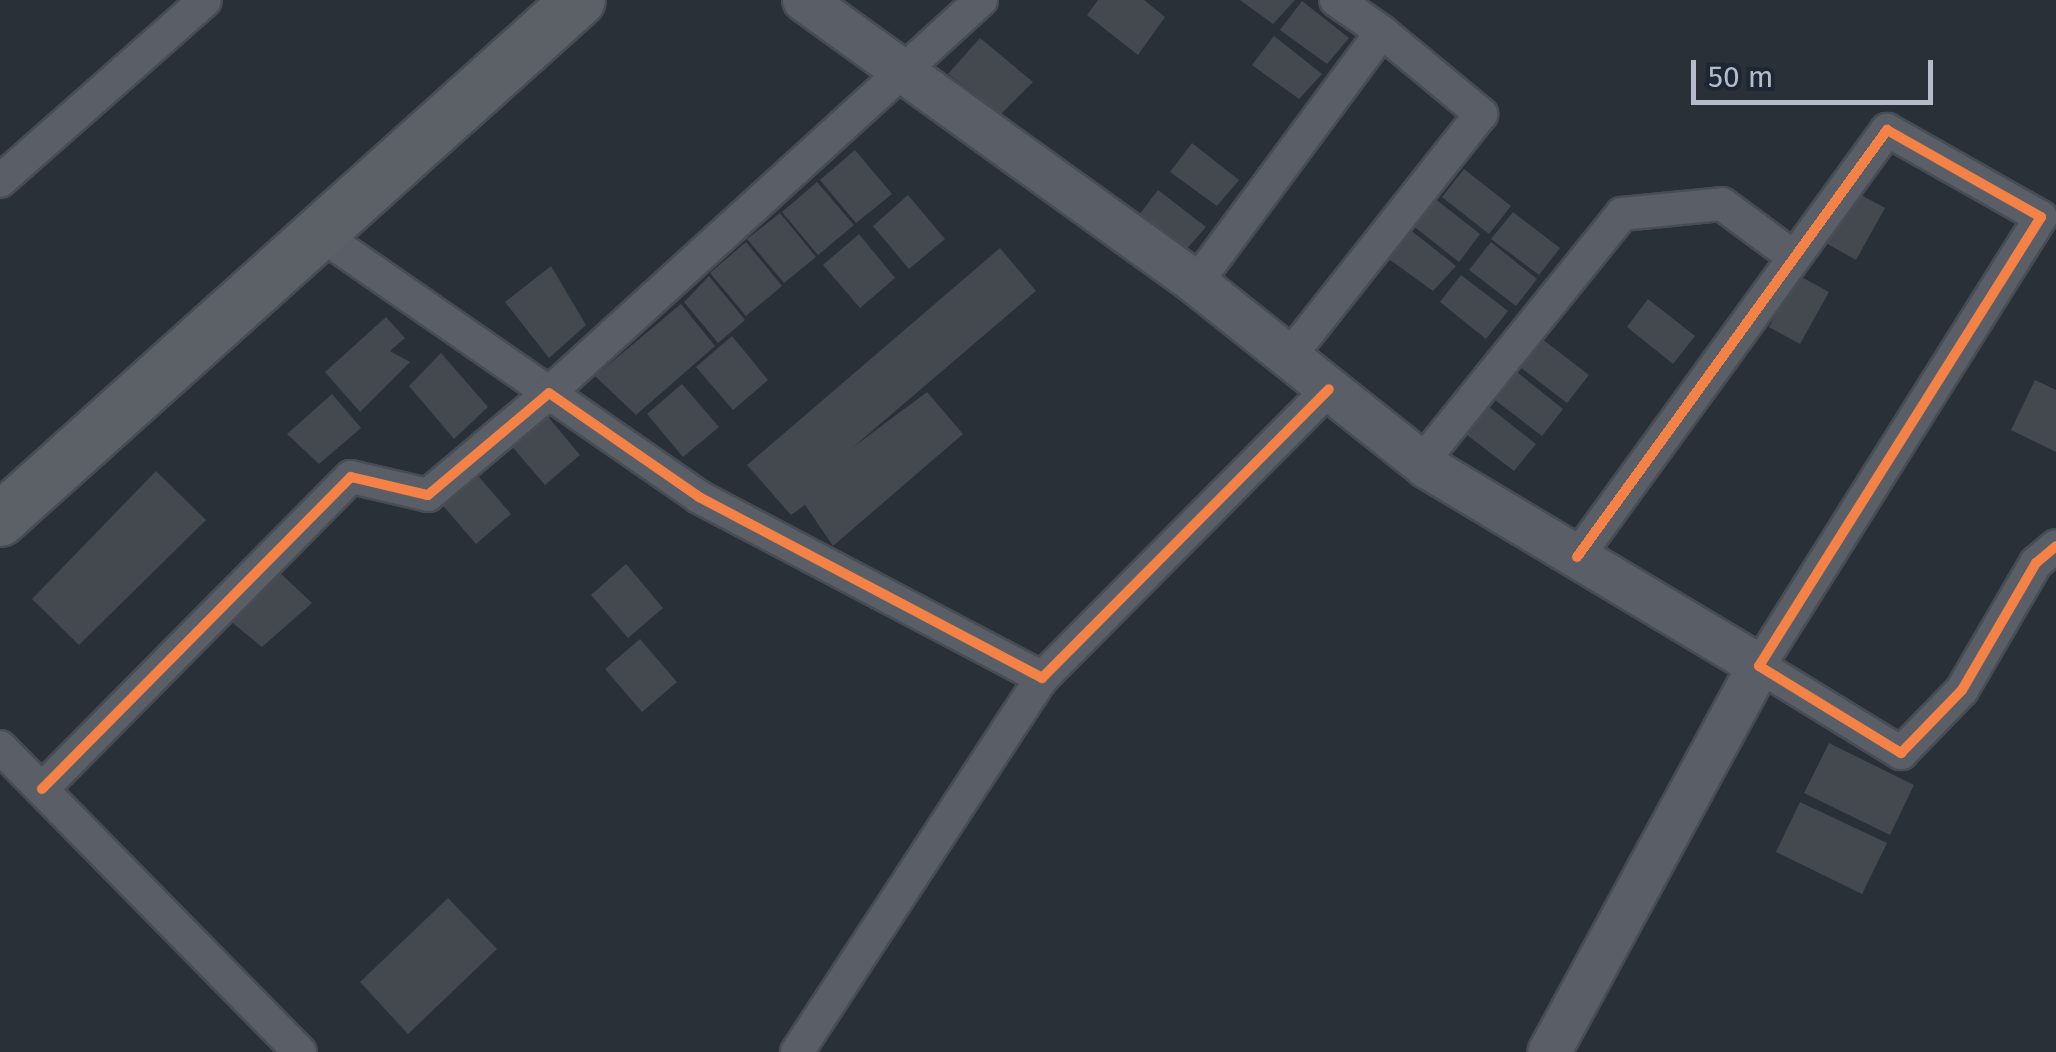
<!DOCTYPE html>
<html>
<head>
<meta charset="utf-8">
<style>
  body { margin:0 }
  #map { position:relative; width:2056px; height:1052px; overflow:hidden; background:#2a3038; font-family:"Fira Sans",sans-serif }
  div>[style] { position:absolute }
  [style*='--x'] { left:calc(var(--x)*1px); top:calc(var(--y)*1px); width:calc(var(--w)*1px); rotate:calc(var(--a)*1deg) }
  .building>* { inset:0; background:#444950 }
  .roads { filter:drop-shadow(2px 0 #484c53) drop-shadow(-2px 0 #484c53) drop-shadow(0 2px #484c53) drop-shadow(0 -2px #484c53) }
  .minor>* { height:32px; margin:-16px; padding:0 16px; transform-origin:16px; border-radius:16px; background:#5a5e66 }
  .tertiary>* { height:42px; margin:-21px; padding:0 21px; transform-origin:21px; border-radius:21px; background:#5a5e66 }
  .primary>* { height:52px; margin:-26px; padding:0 26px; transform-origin:26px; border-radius:26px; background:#5c6168 }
  .cycleway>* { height:10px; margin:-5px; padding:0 5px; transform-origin:5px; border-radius:5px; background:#f48246 }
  span { translate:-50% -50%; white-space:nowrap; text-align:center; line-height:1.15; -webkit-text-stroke:8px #1d2633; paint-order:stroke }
  .scale { position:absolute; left:1691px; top:60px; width:242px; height:45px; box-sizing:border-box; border:5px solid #b4bcc9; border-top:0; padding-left:12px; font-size:30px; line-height:35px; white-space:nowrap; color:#b4bcc9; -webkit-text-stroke:8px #1d2633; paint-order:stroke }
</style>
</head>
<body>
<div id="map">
  <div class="building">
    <div style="clip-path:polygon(1098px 0,1144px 0,1165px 17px,1138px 55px,1087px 15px)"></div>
    <div style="clip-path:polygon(1240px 0,1295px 0,1273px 24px)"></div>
    <div style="clip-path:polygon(1302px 1px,1349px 38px,1327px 64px,1280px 30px)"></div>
    <div style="clip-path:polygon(1274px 36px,1322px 74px,1299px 99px,1252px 65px)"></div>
    <div style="clip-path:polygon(980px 38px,1033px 82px,1001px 114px,948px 74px)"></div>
    <div style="clip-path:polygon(1192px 143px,1239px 180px,1217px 206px,1170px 172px)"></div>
    <div style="clip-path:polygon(855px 150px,892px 194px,856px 223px,820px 180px)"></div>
    <div style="clip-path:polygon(1464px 169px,1511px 206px,1489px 234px,1442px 197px)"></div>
    <div style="clip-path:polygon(817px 182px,854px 225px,818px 255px,782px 212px)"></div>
    <div style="clip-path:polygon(1158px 190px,1206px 227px,1183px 253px,1136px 219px)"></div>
    <div style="clip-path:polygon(1854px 191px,1885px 208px,1856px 260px,1826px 243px)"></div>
    <div style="clip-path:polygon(908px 195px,945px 239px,909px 269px,873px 226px)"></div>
    <div style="clip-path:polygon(1434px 198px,1480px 234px,1459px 262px,1412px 225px)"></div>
    <div style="clip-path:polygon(1513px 212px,1560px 248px,1539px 275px,1491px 239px)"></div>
    <div style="clip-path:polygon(780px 213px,816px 257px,784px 283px,747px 239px)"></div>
    <div style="clip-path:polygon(1408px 228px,1456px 266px,1433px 291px,1386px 257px)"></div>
    <div style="clip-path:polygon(859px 234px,895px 278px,860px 308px,823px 265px)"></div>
    <div style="clip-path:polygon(746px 242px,782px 286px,746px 316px,710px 273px)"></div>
    <div style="clip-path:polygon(1491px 242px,1537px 279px,1516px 306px,1469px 270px)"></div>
    <div style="clip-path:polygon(1000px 248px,1036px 291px,852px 448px,927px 392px,963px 434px,833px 546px,805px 505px,791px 515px,747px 465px)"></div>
    <div style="clip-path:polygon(551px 266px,586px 325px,549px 358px,505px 302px)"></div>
    <div style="clip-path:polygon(1461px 275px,1508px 311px,1486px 339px,1440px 302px)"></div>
    <div style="clip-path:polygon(1798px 275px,1829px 292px,1800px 344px,1769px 327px)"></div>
    <div style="clip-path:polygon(709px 276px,745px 320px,718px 343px,684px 302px)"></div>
    <div style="clip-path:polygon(1648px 299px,1695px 336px,1673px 364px,1627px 327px)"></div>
    <div style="clip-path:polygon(681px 304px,715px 346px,636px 415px,595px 376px)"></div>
    <div style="clip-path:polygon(386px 317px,405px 338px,390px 351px,410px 362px,360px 412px,325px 372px)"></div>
    <div style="clip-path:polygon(732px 336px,768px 380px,733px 410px,696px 367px)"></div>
    <div style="clip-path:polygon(1542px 339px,1589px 375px,1567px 403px,1520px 367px)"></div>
    <div style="clip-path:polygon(441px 353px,488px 407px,454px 439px,409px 386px)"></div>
    <div style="clip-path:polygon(1517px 372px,1563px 409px,1542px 436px,1495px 400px)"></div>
    <div style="clip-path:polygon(2035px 380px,2056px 390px,2056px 452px,2011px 430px)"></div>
    <div style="clip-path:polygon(682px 384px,719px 427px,683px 457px,647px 414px)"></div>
    <div style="clip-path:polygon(332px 394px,361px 428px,319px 464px,287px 434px)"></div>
    <div style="clip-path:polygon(1489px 407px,1536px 444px,1514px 471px,1467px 435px)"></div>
    <div style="clip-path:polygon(544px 412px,580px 455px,545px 485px,508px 442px)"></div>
    <div style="clip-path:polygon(156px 471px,206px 520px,79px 645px,32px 599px)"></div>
    <div style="clip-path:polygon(474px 471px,511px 514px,476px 544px,439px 501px)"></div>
    <div style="clip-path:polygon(626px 564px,663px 608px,628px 638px,591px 595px)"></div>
    <div style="clip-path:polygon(276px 569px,312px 603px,262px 647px,229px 620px)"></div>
    <div style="clip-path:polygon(640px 639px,677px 682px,642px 712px,605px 669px)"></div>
    <div style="clip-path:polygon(1829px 743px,1914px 785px,1890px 835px,1804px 793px)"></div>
    <div style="clip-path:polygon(1800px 802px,1887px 843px,1862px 894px,1776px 852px)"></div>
    <div style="clip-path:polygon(448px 898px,497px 949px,408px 1034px,360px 982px)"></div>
  </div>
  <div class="roads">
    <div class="minor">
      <div style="--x:1336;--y:0;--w:56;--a:34.8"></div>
      <div style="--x:0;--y:181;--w:273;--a:-41.4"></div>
      <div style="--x:314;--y:230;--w:286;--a:34.7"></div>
      <div style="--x:549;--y:393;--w:584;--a:-42.29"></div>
      <div style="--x:1196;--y:283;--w:312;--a:-53.5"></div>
      <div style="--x:1382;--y:32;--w:129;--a:39.6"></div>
      <div style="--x:1481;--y:114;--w:310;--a:128.3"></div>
      <div style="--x:1421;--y:463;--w:320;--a:-51.1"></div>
      <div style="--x:1622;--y:214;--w:100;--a:-5.7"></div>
      <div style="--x:1722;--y:204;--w:89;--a:36.4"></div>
      <div style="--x:1577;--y:557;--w:528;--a:-54.02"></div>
      <div style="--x:1887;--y:130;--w:177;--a:29.5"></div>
      <div style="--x:2041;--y:217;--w:530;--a:122.13"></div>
      <div style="--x:1759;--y:666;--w:167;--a:31.5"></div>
      <div style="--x:1901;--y:753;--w:88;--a:-45.9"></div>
      <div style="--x:1962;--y:690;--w:147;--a:-59.8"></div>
      <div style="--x:2036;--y:563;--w:26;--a:-40"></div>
      <div style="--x:0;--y:747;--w:428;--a:45.5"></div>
      <div style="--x:42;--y:789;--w:439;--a:-45.3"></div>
      <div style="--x:351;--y:477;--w:79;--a:13.2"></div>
      <div style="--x:428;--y:495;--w:158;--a:-40.1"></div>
      <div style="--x:549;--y:393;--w:183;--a:34.7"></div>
      <div style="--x:699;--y:497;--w:388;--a:27.8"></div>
      <div style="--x:1042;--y:678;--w:407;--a:-45.2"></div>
      <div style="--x:797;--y:1052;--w:447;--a:-56.8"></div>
    </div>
    <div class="tertiary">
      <div style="--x:804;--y:0;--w:483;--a:35.8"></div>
      <div style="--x:1196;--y:283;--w:295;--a:38.5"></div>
      <div style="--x:1427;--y:467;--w:387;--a:30.9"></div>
      <div style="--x:1759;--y:666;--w:439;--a:118.5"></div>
    </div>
    <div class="primary">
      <div style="--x:0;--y:520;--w:778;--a:-41.93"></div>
    </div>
  </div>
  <div class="cycleway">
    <div style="--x:1577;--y:557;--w:528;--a:-54.02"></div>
    <div style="--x:1887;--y:130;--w:177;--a:29.5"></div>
    <div style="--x:2041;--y:217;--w:530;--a:122.13"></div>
    <div style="--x:1759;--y:666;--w:167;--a:31.5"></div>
    <div style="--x:1901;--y:753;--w:88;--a:-45.9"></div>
    <div style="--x:1962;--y:690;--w:147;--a:-59.8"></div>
    <div style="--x:2036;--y:563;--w:26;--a:-40"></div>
    <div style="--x:42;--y:789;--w:439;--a:-45.3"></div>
    <div style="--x:351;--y:477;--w:79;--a:13.2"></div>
    <div style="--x:428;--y:495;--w:158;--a:-40.1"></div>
    <div style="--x:549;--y:393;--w:183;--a:34.7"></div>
    <div style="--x:699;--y:497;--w:388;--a:27.8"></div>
    <div style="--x:1042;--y:678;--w:407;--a:-45.2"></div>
  </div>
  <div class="scale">50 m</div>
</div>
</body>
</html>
